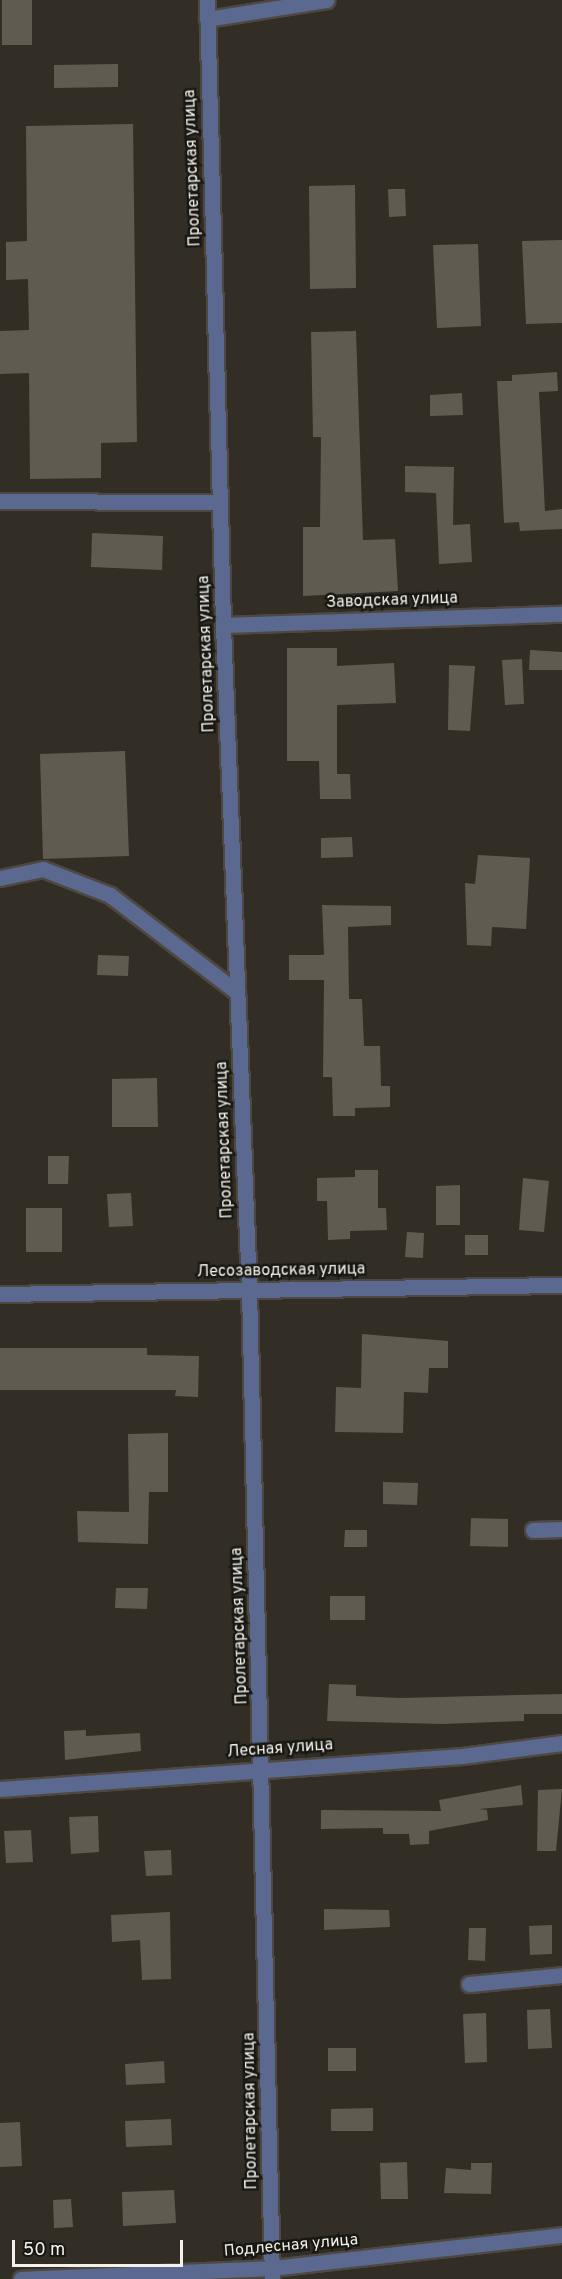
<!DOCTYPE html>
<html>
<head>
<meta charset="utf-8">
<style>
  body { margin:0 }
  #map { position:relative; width:562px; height:2279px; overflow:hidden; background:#322e25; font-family:Overpass,sans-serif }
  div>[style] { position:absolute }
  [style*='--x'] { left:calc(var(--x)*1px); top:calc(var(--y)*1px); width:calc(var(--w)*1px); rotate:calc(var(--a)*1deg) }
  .building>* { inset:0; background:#605b51 }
  .roads { filter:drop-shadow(2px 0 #4d4941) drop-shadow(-2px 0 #4d4941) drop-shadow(0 2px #4d4941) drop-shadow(0 -2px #4d4941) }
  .minor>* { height:15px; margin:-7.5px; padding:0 7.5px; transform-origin:7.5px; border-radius:7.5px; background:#5b6990 }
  span { translate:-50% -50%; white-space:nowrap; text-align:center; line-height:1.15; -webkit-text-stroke:5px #181712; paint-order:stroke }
  .street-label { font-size:16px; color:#f3f1ea }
  .scale { position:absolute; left:12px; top:2240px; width:171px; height:27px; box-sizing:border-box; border:3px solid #f3f1ea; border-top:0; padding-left:8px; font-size:18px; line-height:21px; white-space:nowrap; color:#f3f1ea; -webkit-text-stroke:4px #181712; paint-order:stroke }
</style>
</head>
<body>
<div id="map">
  <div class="building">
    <div style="clip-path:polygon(2px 0,32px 0,32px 45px,2px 45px)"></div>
    <div style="clip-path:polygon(118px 64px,118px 87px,54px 88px,54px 65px)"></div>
    <div style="clip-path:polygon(133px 124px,137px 442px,101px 443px,101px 478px,30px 479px,29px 373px,0 374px,0 331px,29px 330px,28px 279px,6px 280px,6px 242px,27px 241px,26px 126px)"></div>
    <div style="clip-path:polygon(355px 185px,356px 288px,310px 289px,309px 186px)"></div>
    <div style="clip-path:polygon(388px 189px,405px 189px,406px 216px,389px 217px)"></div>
    <div style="clip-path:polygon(562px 240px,562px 323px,526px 324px,522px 241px)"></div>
    <div style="clip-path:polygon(478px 244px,481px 326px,437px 328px,433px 245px)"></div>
    <div style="clip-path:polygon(356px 331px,363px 540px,395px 539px,398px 591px,303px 596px,303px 527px,320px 527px,321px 437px,313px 437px,311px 332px)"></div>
    <div style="clip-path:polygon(557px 372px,558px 391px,539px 392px,545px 511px,562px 509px,562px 529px,520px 531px,519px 522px,504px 523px,497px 381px,512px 381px,512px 375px)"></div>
    <div style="clip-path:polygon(462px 393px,463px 415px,430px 416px,430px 395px)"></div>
    <div style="clip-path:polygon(405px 466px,454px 467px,453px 525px,470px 524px,472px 562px,439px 564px,436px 493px,405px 492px)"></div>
    <div style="clip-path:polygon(92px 533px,163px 536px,162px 570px,91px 567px)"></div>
    <div style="clip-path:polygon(287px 648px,337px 648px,337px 666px,394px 663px,396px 703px,337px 705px,337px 774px,350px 774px,351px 799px,320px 799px,319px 761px,287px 761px)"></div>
    <div style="clip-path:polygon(530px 650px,562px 652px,562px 670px,529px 670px)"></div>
    <div style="clip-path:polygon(522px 659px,524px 704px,505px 705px,502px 660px)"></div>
    <div style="clip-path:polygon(449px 665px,475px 666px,470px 731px,448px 730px)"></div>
    <div style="clip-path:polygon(125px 751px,129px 856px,43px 859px,40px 754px)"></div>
    <div style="clip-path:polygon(352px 837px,353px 857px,321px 858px,321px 838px)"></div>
    <div style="clip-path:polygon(478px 855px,530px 858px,526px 929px,492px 927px,491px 946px,467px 945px,465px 883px,475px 884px)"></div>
    <div style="clip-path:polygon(322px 905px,391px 906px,391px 925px,348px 927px,349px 999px,362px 999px,364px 1046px,380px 1046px,381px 1086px,390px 1086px,390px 1107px,355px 1108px,355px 1116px,333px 1116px,332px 1077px,323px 1077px,324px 980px,289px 980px,289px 955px,324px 955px)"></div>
    <div style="clip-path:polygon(98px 955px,129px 956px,128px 976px,97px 975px)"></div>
    <div style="clip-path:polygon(157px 1078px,158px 1127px,112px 1127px,112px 1079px)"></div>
    <div style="clip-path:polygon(48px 1156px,69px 1156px,68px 1184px,48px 1184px)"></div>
    <div style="clip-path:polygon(355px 1170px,378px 1170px,378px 1208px,386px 1208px,387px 1230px,350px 1231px,350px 1239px,328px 1240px,327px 1201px,317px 1201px,317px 1178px,355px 1177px)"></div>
    <div style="clip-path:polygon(523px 1178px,549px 1181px,544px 1232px,519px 1230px)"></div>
    <div style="clip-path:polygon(460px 1185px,460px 1225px,436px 1225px,436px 1186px)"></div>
    <div style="clip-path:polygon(131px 1193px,133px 1226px,109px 1227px,107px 1194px)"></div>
    <div style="clip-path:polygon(26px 1208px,62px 1208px,62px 1252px,26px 1252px)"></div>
    <div style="clip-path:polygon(407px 1232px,424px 1233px,423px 1258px,405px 1257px)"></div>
    <div style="clip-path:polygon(465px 1235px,488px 1235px,488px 1255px,465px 1255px)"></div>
    <div style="clip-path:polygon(362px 1334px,448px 1341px,448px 1368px,429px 1368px,428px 1393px,404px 1392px,403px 1433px,335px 1432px,336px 1387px,361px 1388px)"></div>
    <div style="clip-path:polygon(0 1348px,147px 1348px,147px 1355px,199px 1356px,198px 1397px,175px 1396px,176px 1390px,0 1390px)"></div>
    <div style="clip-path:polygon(168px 1433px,168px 1492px,149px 1492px,148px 1544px,78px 1542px,77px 1511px,129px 1512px,128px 1434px)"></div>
    <div style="clip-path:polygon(383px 1482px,418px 1483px,417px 1505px,383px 1504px)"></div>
    <div style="clip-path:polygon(471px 1518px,508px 1519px,508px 1547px,470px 1546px)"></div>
    <div style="clip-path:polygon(345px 1530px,367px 1530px,367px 1547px,344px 1547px)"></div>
    <div style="clip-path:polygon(116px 1588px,148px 1588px,147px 1609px,115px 1608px)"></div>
    <div style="clip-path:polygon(330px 1596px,365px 1596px,365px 1620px,330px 1620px)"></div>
    <div style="clip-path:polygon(329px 1684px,356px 1685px,356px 1696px,400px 1698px,562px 1694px,562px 1714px,524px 1714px,524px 1721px,443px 1724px,327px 1721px)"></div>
    <div style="clip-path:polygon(86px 1730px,86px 1736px,140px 1733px,141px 1751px,65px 1760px,64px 1731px)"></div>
    <div style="clip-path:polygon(521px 1785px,523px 1805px,479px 1809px,487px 1810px,488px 1820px,429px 1831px,429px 1844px,410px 1845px,409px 1834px,383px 1834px,383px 1828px,321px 1829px,321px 1810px,441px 1811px,439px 1800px)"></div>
    <div style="clip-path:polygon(562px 1789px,556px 1851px,537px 1851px,538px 1790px)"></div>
    <div style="clip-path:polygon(98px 1816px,99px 1852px,71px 1854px,69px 1817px)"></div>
    <div style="clip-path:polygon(31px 1830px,33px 1862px,6px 1863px,4px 1831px)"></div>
    <div style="clip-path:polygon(171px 1850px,172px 1875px,146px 1876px,144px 1851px)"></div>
    <div style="clip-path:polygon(324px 1909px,389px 1910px,390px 1927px,324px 1930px)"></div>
    <div style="clip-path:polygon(170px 1912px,171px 1979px,142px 1980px,140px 1940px,112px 1942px,111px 1915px)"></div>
    <div style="clip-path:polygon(552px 1925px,552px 1954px,530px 1955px,529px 1926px)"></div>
    <div style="clip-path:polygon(469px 1928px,486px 1928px,485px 1961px,468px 1960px)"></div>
    <div style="clip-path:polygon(550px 2009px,552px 2048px,528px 2049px,527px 2010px)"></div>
    <div style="clip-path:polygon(486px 2013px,487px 2062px,465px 2063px,463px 2014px)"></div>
    <div style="clip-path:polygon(328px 2048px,356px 2048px,356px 2071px,328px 2071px)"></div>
    <div style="clip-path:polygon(164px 2061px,165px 2083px,126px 2085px,125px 2064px)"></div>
    <div style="clip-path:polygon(373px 2108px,373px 2131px,331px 2131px,331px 2109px)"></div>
    <div style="clip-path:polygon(171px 2119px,172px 2145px,126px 2147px,125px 2121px)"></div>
    <div style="clip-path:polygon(20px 2122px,22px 2166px,0 2167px,0 2123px)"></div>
    <div style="clip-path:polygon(407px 2162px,408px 2199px,381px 2199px,380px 2163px)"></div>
    <div style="clip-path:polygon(471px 2163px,492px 2163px,491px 2194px,444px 2193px,446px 2168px,471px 2170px)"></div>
    <div style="clip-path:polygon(174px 2190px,176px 2223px,123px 2226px,122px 2192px)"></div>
    <div style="clip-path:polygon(71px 2199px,73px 2227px,54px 2228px,53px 2200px)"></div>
  </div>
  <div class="roads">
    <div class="minor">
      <div style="--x:207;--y:0;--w:625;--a:88.53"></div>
      <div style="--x:223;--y:625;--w:665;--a:87.76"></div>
      <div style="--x:249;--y:1289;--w:990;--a:88.67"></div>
      <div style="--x:207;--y:19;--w:121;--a:-9"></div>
      <div style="--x:0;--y:501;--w:220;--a:0.3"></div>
      <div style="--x:223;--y:625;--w:339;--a:-1.9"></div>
      <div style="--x:0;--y:878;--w:44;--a:-11.8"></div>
      <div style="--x:43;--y:869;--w:72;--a:21.2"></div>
      <div style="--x:110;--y:895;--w:160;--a:37.4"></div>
      <div style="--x:0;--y:1294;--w:562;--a:-0.92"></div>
      <div style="--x:533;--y:1530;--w:29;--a:-2"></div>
      <div style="--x:0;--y:1789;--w:463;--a:-4.1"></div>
      <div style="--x:462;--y:1756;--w:101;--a:-7.4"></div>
      <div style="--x:469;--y:1984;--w:93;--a:-5.5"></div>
      <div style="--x:21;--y:2279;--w:251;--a:-2.5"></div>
      <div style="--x:272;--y:2268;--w:292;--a:-6.5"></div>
    </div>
  </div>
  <div class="street-label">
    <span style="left:193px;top:168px;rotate:-92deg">Пролетарская улица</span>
    <span style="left:392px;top:601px;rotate:-2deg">Заводская улица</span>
    <span style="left:207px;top:654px;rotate:-92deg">Пролетарская улица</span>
    <span style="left:225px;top:1140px;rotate:-92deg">Пролетарская улица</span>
    <span style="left:281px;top:1271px;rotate:-1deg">Лесозаводская улица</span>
    <span style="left:240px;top:1626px;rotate:-92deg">Пролетарская улица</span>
    <span style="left:280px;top:1749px;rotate:-4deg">Лесная улица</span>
    <span style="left:251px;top:2111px;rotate:-91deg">Пролетарская улица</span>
    <span style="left:291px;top:2246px;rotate:-5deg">Подлесная улица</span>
  </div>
  <div class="scale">50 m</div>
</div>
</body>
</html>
